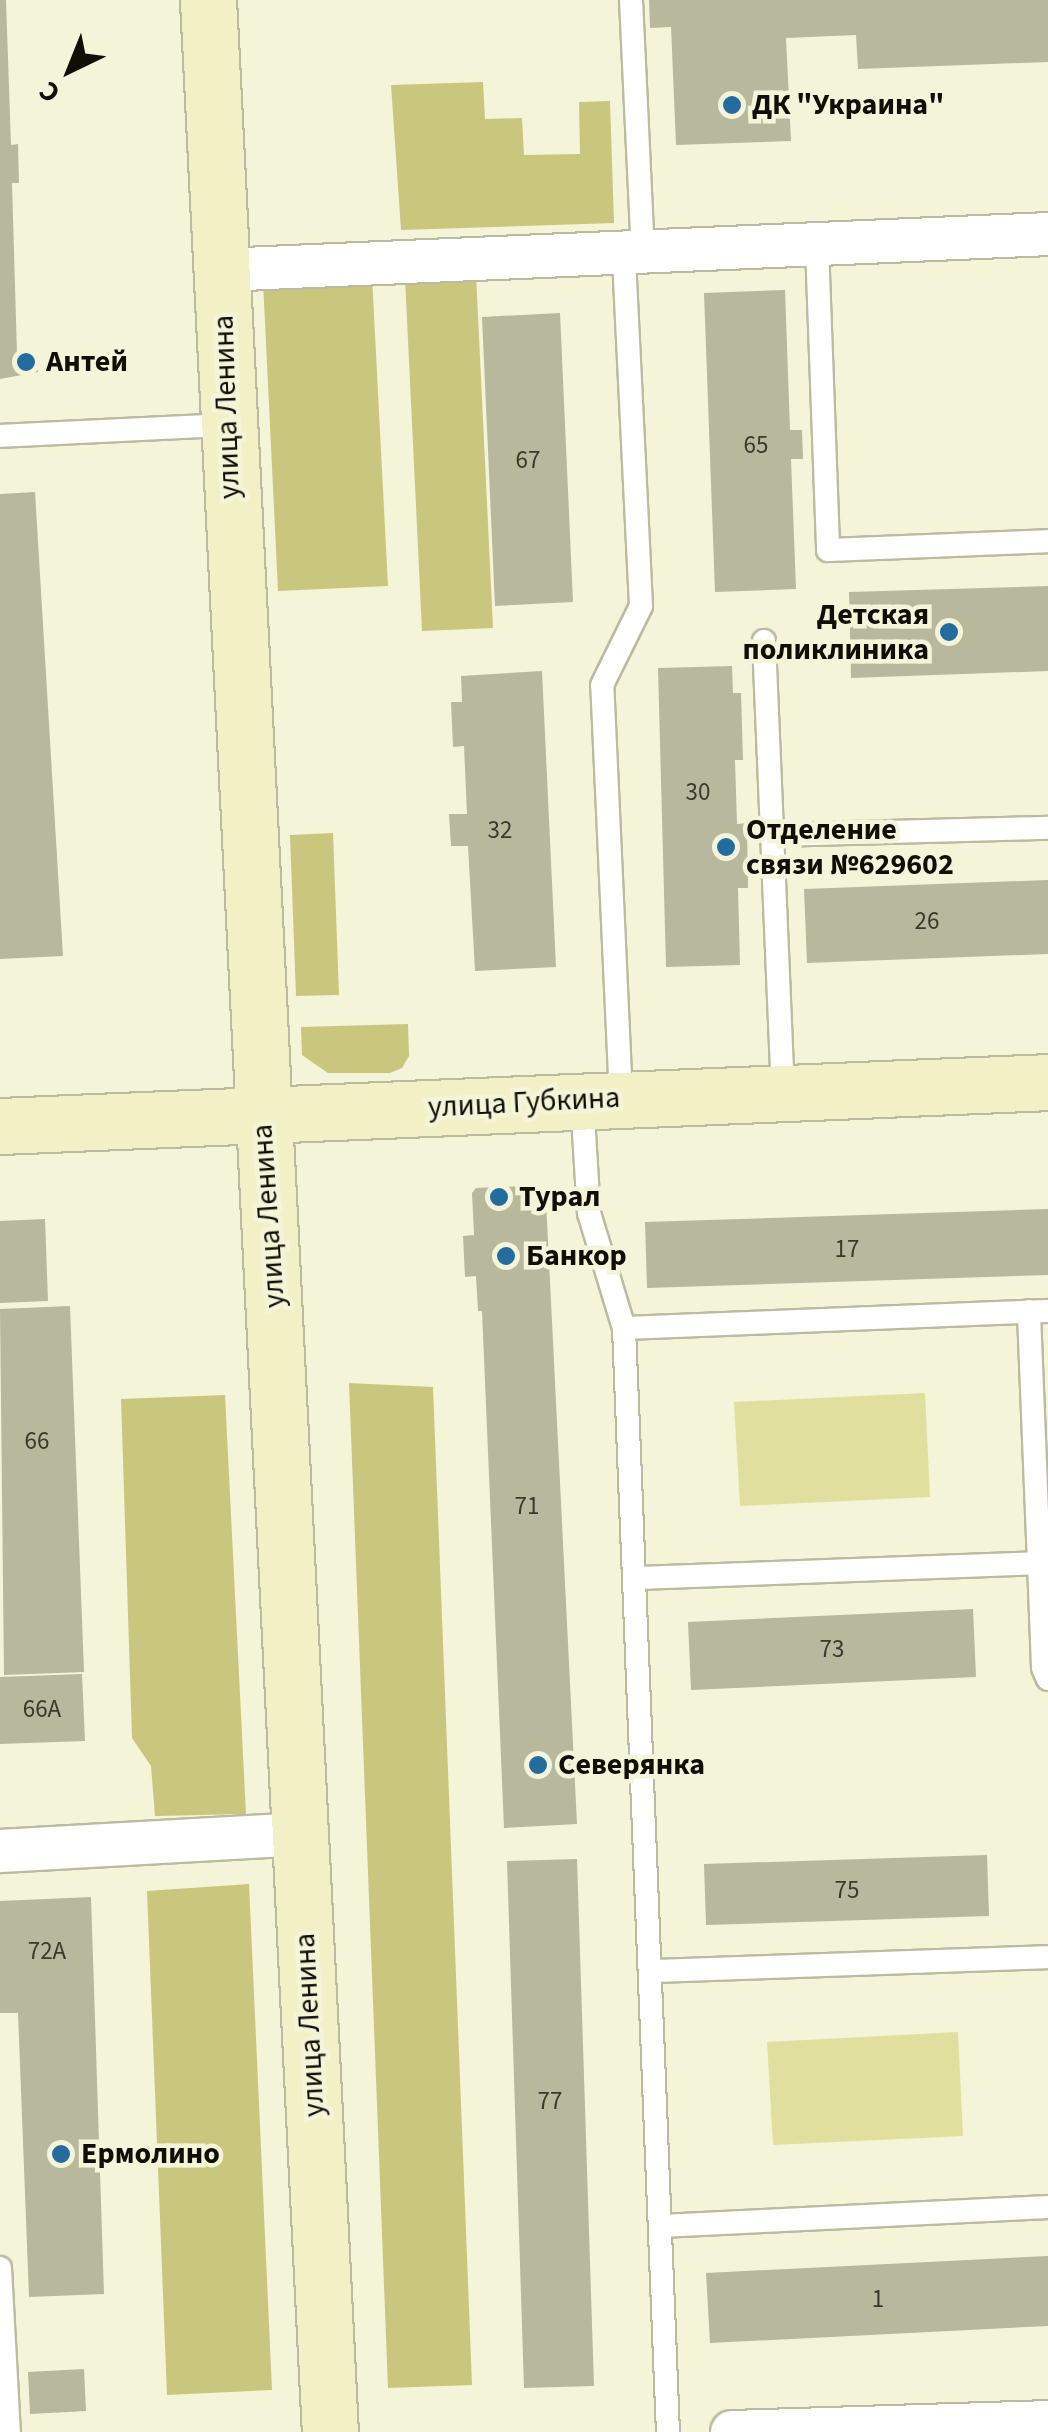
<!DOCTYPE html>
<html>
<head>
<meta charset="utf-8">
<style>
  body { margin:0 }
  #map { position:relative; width:1048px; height:2432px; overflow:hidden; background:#f4f4d8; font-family:"Source Sans 3",sans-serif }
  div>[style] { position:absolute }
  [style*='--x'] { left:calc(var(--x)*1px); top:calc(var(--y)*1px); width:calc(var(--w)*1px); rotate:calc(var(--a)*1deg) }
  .green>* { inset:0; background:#e1df9e }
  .forest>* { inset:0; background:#c9c77e }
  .building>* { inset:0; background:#b8b89d }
  .roads { filter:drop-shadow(2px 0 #bbbba0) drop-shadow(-2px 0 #bbbba0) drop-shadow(0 2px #bbbba0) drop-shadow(0 -2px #bbbba0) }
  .lane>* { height:22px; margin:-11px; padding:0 11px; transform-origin:11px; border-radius:11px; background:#fff }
  .street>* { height:42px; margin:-21px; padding:0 21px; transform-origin:21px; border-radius:21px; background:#fff }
  .secondary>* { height:55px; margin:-27.5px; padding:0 27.5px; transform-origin:27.5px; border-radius:27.5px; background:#f2f0c5 }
  .dots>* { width:28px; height:28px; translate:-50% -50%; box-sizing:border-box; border:5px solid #f4f4d8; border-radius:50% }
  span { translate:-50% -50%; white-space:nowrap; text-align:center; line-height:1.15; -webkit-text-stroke:9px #f4f4d8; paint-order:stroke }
  .number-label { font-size:25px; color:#3a392c }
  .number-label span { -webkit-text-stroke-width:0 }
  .poi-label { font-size:30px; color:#100f06; font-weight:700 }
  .left { translate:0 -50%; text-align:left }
  .right { translate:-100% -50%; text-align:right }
  .street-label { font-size:30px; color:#100f06 }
  .north { position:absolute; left:20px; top:20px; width:100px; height:100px; -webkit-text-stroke:8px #f4f4d8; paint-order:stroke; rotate:223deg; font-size:28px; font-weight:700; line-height:40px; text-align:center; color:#100f06 }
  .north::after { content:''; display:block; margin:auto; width:35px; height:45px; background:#100f06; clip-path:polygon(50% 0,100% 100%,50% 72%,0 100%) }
</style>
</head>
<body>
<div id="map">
  <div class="green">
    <div style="clip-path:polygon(925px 1393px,930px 1497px,740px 1506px,734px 1402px)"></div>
    <div style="clip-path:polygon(958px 2032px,963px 2136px,773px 2145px,767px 2042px)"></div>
  </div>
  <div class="forest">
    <div style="clip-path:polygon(483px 82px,485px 119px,522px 118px,524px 155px,580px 154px,579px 102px,610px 101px,614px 223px,401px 230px,391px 85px)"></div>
    <div style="clip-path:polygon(476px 274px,493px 628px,422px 631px,405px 278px)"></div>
    <div style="clip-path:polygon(372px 276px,388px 586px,278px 591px,263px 281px)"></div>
    <div style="clip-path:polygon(333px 833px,339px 995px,296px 996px,290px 835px)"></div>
    <div style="clip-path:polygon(408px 1024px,409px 1056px,402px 1068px,390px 1073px,328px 1073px,302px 1055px,301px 1027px)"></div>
    <div style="clip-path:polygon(349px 1383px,433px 1387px,472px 2385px,388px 2388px)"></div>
    <div style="clip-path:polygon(225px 1395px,246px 1814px,155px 1816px,151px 1766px,132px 1738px,121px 1399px)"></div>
    <div style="clip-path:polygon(249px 1884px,272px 2390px,167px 2395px,147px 1891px)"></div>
  </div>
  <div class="building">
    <div style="clip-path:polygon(0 0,6px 0,11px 145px,18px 144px,19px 183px,12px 183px,17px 354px,37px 354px,38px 372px,0 379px)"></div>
    <div style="clip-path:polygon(649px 0,1048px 0,1048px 62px,858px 69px,856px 35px,786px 38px,791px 141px,676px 145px,671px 27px,650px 28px)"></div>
    <div style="clip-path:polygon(785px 290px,790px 430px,802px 430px,803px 459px,791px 459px,796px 589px,715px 592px,704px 293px)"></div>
    <div style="clip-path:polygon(560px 313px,573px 602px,495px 606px,482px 317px)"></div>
    <div style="clip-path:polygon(35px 492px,63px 956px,0 959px,0 494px)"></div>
    <div style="clip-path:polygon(1048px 586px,1048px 671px,851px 678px,849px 592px)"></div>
    <div style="clip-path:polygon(732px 666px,733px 693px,741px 693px,743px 760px,735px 760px,737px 824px,747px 823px,748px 888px,738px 888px,740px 965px,666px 967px,658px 668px)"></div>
    <div style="clip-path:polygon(542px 671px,556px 967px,475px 971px,468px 846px,451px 846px,449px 814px,467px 814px,464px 746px,453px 747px,451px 702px,462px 702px,461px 676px)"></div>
    <div style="clip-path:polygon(1048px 880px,1048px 954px,807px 963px,804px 889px)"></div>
    <div style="clip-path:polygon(525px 1186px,525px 1202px,546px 1201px,577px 1824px,504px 1828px,482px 1311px,478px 1311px,476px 1276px,465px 1277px,463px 1236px,474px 1235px,472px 1193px,476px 1188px)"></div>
    <div style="clip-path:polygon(1048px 1209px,1048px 1275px,647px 1288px,645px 1222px)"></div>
    <div style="clip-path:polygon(45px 1219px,48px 1301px,0 1303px,0 1221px)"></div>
    <div style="clip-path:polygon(70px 1306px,84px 1672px,4px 1675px,0 1309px)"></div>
    <div style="clip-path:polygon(973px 1609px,976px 1677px,691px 1690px,688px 1622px)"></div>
    <div style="clip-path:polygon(82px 1674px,85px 1741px,0 1744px,0 1677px)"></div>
    <div style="clip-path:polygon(987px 1855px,989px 1916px,706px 1925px,704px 1864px)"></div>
    <div style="clip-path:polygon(577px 1859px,594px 2386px,524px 2388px,507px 1861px)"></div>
    <div style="clip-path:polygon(91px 1897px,104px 2294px,29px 2297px,18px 2013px,0 2013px,0 1901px)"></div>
    <div style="clip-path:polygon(1048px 2256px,1048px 2326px,710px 2343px,706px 2273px)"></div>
    <div style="clip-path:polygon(84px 2369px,86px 2411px,30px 2414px,28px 2372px)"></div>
  </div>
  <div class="roads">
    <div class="lane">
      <div style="--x:631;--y:0;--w:255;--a:87.3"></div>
      <div style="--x:817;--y:246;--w:304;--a:87.9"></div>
      <div style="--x:828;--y:550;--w:220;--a:-2.3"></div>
      <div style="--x:0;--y:436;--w:227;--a:-2.8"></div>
      <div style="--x:764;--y:641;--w:451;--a:87.6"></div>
      <div style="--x:775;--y:835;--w:273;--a:-1.5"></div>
      <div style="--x:621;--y:1098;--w:413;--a:-92.6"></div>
      <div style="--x:602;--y:685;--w:88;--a:-63.7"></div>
      <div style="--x:641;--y:606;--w:351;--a:-92.8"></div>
      <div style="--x:582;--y:1100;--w:113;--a:86.5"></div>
      <div style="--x:589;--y:1213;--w:120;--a:73.1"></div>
      <div style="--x:624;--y:1328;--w:1105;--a:87.72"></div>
      <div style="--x:624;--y:1328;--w:424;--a:-2.3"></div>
      <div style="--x:1039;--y:1563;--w:105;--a:87.8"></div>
      <div style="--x:1043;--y:1668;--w:12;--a:66"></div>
      <div style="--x:636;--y:1578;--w:403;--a:-2.1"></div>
      <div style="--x:1039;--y:1563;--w:252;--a:-92.3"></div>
      <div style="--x:652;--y:1971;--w:396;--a:-2"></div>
      <div style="--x:662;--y:2226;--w:386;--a:-2.8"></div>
      <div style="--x:0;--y:2268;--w:164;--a:86.9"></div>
    </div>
    <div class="street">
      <div style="--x:221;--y:270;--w:828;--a:-2.49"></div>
      <div style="--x:0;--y:1851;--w:300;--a:-3.2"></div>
      <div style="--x:732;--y:2432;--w:316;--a:-1.8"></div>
    </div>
    <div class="secondary">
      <div style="--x:208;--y:0;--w:2435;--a:87.13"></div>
      <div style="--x:0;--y:1126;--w:1049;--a:-2.4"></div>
    </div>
  </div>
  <div class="dots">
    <div style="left:732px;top:105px;background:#236ca0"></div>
    <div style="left:26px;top:362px;background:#236ca0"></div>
    <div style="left:949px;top:632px;background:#236ca0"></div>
    <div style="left:726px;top:847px;background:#236ca0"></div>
    <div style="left:499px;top:1197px;background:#236ca0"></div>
    <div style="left:506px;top:1256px;background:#236ca0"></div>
    <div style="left:538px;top:1765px;background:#236ca0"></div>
    <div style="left:61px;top:2154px;background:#236ca0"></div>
  </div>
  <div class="number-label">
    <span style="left:756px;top:445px">65</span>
    <span style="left:528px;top:460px">67</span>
    <span style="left:698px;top:792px">30</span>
    <span style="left:500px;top:830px">32</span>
    <span style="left:927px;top:921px">26</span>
    <span style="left:847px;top:1249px">17</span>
    <span style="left:37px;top:1441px">66</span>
    <span style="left:527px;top:1506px">71</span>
    <span style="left:832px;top:1649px">73</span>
    <span style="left:42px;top:1709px">66А</span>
    <span style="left:847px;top:1890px">75</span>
    <span style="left:47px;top:1951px">72А</span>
    <span style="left:550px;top:2101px">77</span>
    <span style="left:878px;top:2299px">1</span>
  </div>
  <div class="poi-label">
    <span class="left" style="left:752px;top:105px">ДК "Украина"</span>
    <span class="left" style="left:46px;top:362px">Антей</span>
    <span class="right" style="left:929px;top:632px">Детская<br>поликлиника</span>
    <span class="left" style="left:746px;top:847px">Отделение<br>связи №629602</span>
    <span class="left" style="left:519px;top:1197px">Турал</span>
    <span class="left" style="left:526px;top:1256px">Банкор</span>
    <span class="left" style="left:558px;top:1765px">Северянка</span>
    <span class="left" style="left:81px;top:2154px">Ермолино</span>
  </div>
  <div class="street-label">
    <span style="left:227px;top:407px;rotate:-92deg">улица Ленина</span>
    <span style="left:524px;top:1103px;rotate:-3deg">улица Губкина</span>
    <span style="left:269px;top:1216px;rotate:-94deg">улица Ленина</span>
    <span style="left:310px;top:2025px;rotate:-93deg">улица Ленина</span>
  </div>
  <div class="north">С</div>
</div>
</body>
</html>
